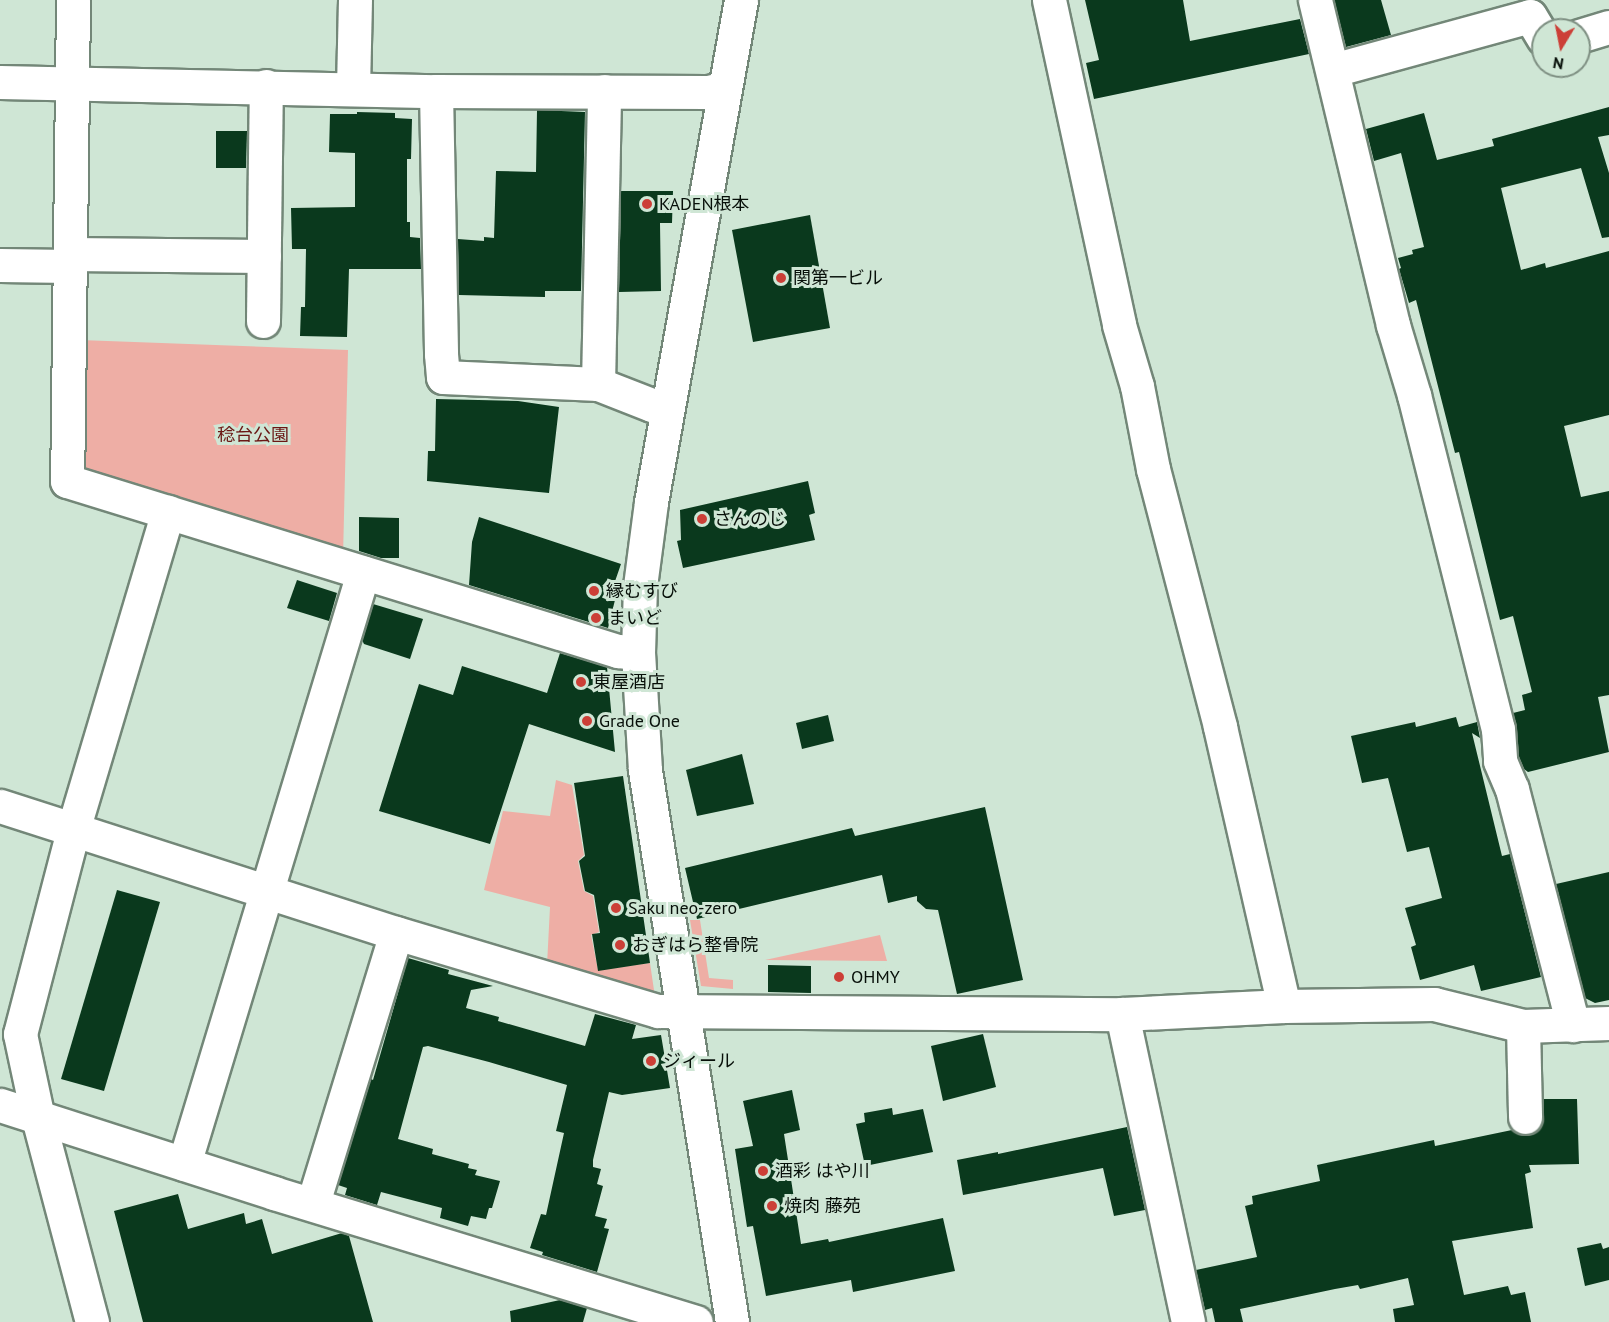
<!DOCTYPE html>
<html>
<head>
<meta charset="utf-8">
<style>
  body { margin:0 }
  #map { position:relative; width:1609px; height:1322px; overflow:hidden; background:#cfe6d5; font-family:"PT Sans","Noto Sans JP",sans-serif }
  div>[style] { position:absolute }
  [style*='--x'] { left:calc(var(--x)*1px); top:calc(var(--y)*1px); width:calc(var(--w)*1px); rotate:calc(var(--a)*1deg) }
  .green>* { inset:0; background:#eeaea5 }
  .building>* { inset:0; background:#0a391d }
  .roads { filter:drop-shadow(2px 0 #738778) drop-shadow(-2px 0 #738778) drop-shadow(0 2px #738778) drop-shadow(0 -2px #738778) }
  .minor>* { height:33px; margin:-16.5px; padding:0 16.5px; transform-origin:16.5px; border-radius:16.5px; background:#fff }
  .tertiary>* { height:33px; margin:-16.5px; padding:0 16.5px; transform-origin:16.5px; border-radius:16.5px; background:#fff }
  .dots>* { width:16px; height:16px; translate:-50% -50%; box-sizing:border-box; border:3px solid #cfe6d5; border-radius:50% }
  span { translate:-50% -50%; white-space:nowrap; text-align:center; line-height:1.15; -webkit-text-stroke:6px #cfe6d5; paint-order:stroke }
  .poi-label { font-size:18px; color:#070f09 }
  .left { translate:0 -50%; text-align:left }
  .park-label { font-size:18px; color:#6a1714 }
  .north { position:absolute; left:1531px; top:18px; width:60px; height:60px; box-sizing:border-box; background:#cfe6d5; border:2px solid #7f9083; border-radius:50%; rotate:190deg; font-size:16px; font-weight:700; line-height:24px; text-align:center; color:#070f09 }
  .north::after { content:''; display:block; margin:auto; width:21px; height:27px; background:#cc3f37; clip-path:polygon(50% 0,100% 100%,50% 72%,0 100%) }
</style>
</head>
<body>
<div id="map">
  <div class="green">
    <div style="clip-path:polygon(80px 340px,348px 350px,343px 557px,80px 475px)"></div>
    <div style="clip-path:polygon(556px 780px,572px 785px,584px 855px,578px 861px,584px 891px,593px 896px,599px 932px,591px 935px,598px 970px,650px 963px,655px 997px,547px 965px,550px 907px,484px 890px,503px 811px,550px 816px)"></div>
    <div style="clip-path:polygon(690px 920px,700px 920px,709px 978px,733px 980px,733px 989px,701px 986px)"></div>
    <div style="clip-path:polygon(880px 935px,887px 961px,765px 960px)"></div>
  </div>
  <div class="building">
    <div style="clip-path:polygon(1085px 0,1183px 0,1190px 41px,1300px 19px,1309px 54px,1094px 99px,1086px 63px,1099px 60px)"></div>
    <div style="clip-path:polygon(1334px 0,1381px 0,1391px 35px,1346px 47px)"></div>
    <div style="clip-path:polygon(1609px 107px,1609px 135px,1598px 137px,1609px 173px,1609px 237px,1602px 238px,1581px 168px,1501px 188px,1521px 270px,1545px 263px,1546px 268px,1609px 251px,1609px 415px,1564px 426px,1581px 497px,1609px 491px,1609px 695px,1598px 697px,1609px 752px,1528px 772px,1524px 769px,1519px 757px,1513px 713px,1525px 710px,1522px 695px,1532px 692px,1513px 616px,1500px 620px,1459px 452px,1455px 453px,1416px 300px,1409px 303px,1399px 269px,1401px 268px,1398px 258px,1413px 254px,1412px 250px,1424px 247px,1401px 153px,1374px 161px,1366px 129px,1424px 113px,1437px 160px,1494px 146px,1492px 139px)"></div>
    <div style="clip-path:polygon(537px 110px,585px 112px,581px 291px,545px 291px,545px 297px,459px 295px,458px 239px,484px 241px,484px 237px,494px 238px,496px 171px,536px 172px)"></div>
    <div style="clip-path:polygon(357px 112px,395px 113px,395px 118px,412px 119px,411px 159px,407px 159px,407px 222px,410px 222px,410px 237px,420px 238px,421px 269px,349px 269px,347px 337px,300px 336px,301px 307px,305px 307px,306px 249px,292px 249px,291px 208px,355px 207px,355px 153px,329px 152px,330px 114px,357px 114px)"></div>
    <div style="clip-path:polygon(216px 131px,247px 131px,246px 168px,216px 168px)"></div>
    <div style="clip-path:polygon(621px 191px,673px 191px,672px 223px,660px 223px,661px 291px,619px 292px)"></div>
    <div style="clip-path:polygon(810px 215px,830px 328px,753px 342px,732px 230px)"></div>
    <div style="clip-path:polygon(436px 399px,518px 401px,559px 407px,549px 493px,427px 481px,428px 451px,435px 451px)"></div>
    <div style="clip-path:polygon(808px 481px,815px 513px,809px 515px,815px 540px,683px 568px,677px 541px,681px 540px,680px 510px)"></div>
    <div style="clip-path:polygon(359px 517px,399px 518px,399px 558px,381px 558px,359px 551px)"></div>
    <div style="clip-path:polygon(479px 517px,621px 564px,612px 590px,617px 592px,608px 628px,469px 585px,472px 542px)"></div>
    <div style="clip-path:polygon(297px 580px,337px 593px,329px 621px,287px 608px)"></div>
    <div style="clip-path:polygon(373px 604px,423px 619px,410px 659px,364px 644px,362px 640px)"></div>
    <div style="clip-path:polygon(560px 653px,607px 667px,615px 752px,529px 724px,490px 844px,379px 811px,419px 684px,453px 695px,462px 666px,547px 693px)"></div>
    <div style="clip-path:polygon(828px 715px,834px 741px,802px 749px,796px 723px)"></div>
    <div style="clip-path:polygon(1456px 717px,1459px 727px,1477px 722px,1480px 738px,1472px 733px,1502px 856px,1510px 854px,1541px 977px,1481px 991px,1474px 965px,1420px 980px,1411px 947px,1416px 945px,1405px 908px,1442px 898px,1429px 847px,1407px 852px,1388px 778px,1362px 783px,1351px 736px,1415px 722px,1416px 727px)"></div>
    <div style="clip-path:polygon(742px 754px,754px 804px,697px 816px,686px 770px)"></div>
    <div style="clip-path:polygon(623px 776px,650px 963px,598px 971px,592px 934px,600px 933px,594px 895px,585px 891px,579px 861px,585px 856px,574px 783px)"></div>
    <div style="clip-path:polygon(985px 807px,1023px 980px,957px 994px,938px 910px,926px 909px,917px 901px,917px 896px,888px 903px,882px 875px,697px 919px,685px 868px,852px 828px,855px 836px)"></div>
    <div style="clip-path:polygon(1609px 872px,1609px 1000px,1595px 1003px,1585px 998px,1556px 884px)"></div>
    <div style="clip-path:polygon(117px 890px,160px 902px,104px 1091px,61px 1079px)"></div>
    <div style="clip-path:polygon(408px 958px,449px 970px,448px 974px,493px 986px,471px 990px,466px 1008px,499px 1017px,498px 1021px,585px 1046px,595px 1014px,636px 1025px,632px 1039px,661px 1035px,670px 1088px,622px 1095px,609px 1092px,593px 1160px,593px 1167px,601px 1169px,597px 1184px,603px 1186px,595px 1216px,607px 1219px,604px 1228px,609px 1229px,597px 1272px,542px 1255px,543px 1252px,530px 1248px,541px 1214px,546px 1215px,564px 1133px,556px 1131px,567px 1085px,489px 1062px,428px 1046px,423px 1047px,398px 1139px,433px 1149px,432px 1154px,469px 1164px,468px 1168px,477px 1170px,475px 1175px,500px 1181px,492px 1208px,489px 1208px,486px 1219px,471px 1216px,468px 1226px,440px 1218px,442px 1208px,381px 1192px,377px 1205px,345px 1195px,347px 1188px,338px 1185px,371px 1079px,373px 1080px)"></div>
    <div style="clip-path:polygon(768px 965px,811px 966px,811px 993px,768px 992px)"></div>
    <div style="clip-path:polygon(983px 1034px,996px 1087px,943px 1101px,931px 1046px)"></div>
    <div style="clip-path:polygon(792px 1090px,800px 1130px,784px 1134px,801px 1244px,828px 1239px,829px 1242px,943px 1218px,955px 1271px,853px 1292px,851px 1280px,766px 1296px,753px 1226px,747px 1227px,735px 1149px,753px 1146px,743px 1101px)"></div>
    <div style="clip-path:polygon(1543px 1099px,1577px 1099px,1579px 1164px,1529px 1165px,1531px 1172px,1525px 1174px,1533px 1228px,1452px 1241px,1464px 1295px,1508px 1286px,1511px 1295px,1525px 1292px,1531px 1322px,1395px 1322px,1393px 1309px,1414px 1305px,1408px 1278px,1360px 1289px,1358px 1285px,1335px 1289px,1240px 1309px,1243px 1322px,1215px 1322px,1212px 1308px,1205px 1310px,1196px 1270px,1257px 1257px,1245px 1206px,1253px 1204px,1252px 1196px,1320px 1181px,1317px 1165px,1434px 1140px,1435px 1146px,1512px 1130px,1525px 1136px,1534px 1133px,1542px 1125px)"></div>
    <div style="clip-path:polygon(892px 1108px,893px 1115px,923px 1109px,933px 1152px,865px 1166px,856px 1124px,865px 1122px,864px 1113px)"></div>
    <div style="clip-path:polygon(1127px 1127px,1145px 1210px,1114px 1216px,1103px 1168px,963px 1195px,957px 1160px,998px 1152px,998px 1154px)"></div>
    <div style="clip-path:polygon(178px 1194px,188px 1229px,244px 1213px,246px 1224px,262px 1219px,272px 1254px,342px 1233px,349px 1236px,373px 1322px,143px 1322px,114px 1211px)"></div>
    <div style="clip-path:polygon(1601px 1243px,1603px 1249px,1609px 1247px,1609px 1280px,1585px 1286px,1577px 1248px)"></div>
    <div style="clip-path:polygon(560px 1300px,587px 1308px,583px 1322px,511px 1322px,510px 1311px)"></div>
  </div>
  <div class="roads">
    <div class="minor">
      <div style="--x:73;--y:0;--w:481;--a:90.7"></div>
      <div style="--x:67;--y:481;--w:577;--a:17.15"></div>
      <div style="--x:618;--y:651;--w:20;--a:6"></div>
      <div style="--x:1049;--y:0;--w:332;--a:77.8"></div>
      <div style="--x:1119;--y:325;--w:64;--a:73.6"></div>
      <div style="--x:1137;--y:386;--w:85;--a:79.1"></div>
      <div style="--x:1153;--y:469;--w:267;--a:75.4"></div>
      <div style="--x:1220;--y:727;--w:286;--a:77.1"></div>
      <div style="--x:1315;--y:0;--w:334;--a:76.5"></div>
      <div style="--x:1393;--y:325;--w:73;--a:73.3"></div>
      <div style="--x:1414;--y:395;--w:344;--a:75.9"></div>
      <div style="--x:1498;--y:729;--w:32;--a:86"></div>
      <div style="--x:1500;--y:761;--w:30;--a:67"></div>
      <div style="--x:1512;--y:789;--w:244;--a:75.5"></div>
      <div style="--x:1579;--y:36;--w:31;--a:-17"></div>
      <div style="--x:1333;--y:70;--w:204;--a:-15.3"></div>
      <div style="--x:1530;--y:16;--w:26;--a:59"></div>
      <div style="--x:0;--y:82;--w:436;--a:1.2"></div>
      <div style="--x:436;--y:91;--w:272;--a:0.2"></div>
      <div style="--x:708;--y:92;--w:17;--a:-13"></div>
      <div style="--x:353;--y:88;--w:88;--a:-88.7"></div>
      <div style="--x:436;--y:91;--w:263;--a:88.9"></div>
      <div style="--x:441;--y:354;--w:23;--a:85"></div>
      <div style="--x:443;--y:377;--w:155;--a:2.6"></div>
      <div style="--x:598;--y:384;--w:58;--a:21.3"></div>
      <div style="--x:652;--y:405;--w:15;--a:11"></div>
      <div style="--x:70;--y:254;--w:194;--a:0.6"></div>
      <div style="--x:0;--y:265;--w:70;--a:0.8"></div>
      <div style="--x:263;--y:321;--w:235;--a:-89.3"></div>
      <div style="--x:598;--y:384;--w:293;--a:-88.8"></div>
      <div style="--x:0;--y:806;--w:416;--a:17.8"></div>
      <div style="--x:396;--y:933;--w:273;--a:16.6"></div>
      <div style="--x:658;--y:1011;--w:464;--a:0.4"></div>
      <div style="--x:1122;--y:1014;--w:162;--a:-2.8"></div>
      <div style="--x:1284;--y:1006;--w:150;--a:-0.8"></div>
      <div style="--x:1434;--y:1004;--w:92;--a:13.9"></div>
      <div style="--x:1523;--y:1026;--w:86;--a:-2"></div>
      <div style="--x:1122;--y:1014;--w:315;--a:77.9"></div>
      <div style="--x:1523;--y:1026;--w:91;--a:88.7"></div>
      <div style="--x:0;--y:1105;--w:288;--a:17.8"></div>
      <div style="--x:274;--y:1193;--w:441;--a:17"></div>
      <div style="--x:184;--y:1164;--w:618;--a:-73.15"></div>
      <div style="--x:313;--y:1203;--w:282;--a:-72.9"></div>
      <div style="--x:92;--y:1322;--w:211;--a:-104.8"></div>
      <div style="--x:38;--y:1118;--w:86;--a:-102.1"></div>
      <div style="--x:20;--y:1034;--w:211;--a:-75.4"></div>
      <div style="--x:73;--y:830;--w:332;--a:-73.4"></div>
    </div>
    <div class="tertiary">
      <div style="--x:732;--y:1322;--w:559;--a:-98.96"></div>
      <div style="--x:645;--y:770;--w:117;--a:-93.4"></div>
      <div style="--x:638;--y:653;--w:67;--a:-88.3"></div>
      <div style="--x:640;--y:586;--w:85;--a:-82.5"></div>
      <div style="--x:651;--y:502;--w:510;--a:-79.84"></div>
    </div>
  </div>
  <div class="dots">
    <div style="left:647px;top:204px;background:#cc3f37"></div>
    <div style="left:781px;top:278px;background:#cc3f37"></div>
    <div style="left:702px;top:519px;background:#cc3f37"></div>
    <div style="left:594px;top:591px;background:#cc3f37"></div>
    <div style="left:596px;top:618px;background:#cc3f37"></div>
    <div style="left:581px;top:682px;background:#cc3f37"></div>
    <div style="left:587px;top:721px;background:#cc3f37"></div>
    <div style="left:616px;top:908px;background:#cc3f37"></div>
    <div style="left:620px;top:945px;background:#cc3f37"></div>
    <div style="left:839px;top:977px;background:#cc3f37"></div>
    <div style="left:651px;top:1061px;background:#cc3f37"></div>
    <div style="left:763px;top:1171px;background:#cc3f37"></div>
    <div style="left:772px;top:1206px;background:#cc3f37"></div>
  </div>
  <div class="poi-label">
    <span class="left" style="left:659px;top:204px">KADEN根本</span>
    <span class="left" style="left:793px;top:278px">関第一ビル</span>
    <span class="left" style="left:714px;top:519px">さんのじ</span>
    <span class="left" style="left:606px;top:591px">縁むすび</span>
    <span class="left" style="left:608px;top:618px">まいど</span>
    <span class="left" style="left:593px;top:682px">東屋酒店</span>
    <span class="left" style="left:599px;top:721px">Grade One</span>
    <span class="left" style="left:628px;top:908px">Saku neo-zero</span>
    <span class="left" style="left:632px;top:945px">おぎはら整骨院</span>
    <span class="left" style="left:851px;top:977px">OHMY</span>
    <span class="left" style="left:663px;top:1061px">ジィール</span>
    <span class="left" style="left:775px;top:1171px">酒彩 はや川</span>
    <span class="left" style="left:784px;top:1206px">焼肉 藤苑</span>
  </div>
  <div class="park-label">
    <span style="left:253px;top:435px">稔台公園</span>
  </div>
  <div class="north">N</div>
</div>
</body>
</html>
